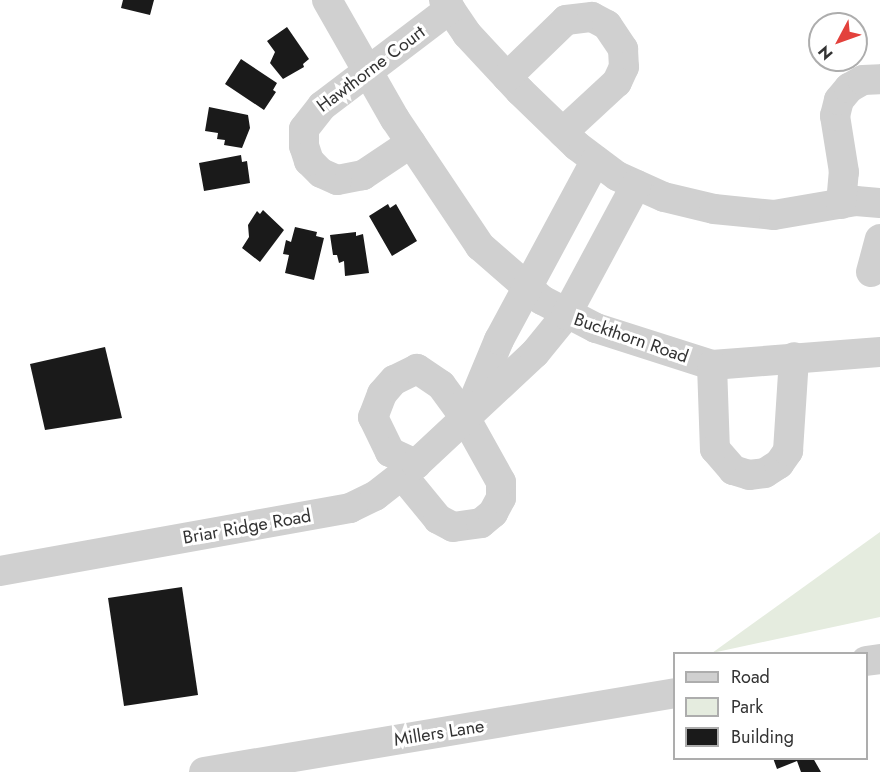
<!DOCTYPE html>
<html>
<head>
<meta charset="utf-8">
<style>
  body { margin:0 }
  #map { position:relative; width:880px; height:772px; overflow:hidden; background:#fff; font-family:Jost,sans-serif }
  div>[style] { position:absolute }
  [style*='--x'] { left:calc(var(--x)*1px); top:calc(var(--y)*1px); width:calc(var(--w)*1px); rotate:calc(var(--a)*1deg) }
  .green>* { inset:0; background:#e5ecdf }
  .building>* { inset:0; background:#1a1a1a }
  .minor>* { height:30px; margin:-15px; padding:0 15px; transform-origin:15px; border-radius:15px; background:#d0d0d0 }
  span { translate:-50% -50%; white-space:nowrap; text-align:center; line-height:1.15; -webkit-text-stroke:6px #fff; paint-order:stroke }
  .street-label { font-size:18px; color:#333 }
  .legend { position:absolute; left:673px; top:652px; width:195px; height:108px; box-sizing:border-box; background:#fff; border:2px solid #adadad; margin:0; padding:8px 10px; list-style:none; font-size:18px; color:#333 }
  .legend li { display:flex; align-items:center; gap:12px; height:30px }
  .legend b { width:30px; border:2px solid #adadad }
  .north { position:absolute; left:808px; top:12px; width:60px; height:60px; box-sizing:border-box; background:#fff; border:2px solid #adadad; border-radius:50%; rotate:229deg; font-size:16px; font-weight:700; line-height:24px; text-align:center; color:#333 }
  .north::after { content:''; display:block; margin:auto; width:21px; height:27px; background:#e3413c; clip-path:polygon(50% 0,100% 100%,50% 72%,0 100%) }
</style>
</head>
<body>
<div id="map">
  <div class="green">
    <div style="clip-path:polygon(880px 532px,880px 617px,712px 653px)"></div>
  </div>
  <div class="building">
    <div style="clip-path:polygon(123px 0,154px 0,150px 15px,121px 8px)"></div>
    <div style="clip-path:polygon(287px 27px,309px 59px,303px 64px,304px 67px,283px 79px,270px 63px,275px 52px,267px 41px)"></div>
    <div style="clip-path:polygon(241px 59px,277px 83px,273px 90px,276px 92px,264px 110px,225px 84px)"></div>
    <div style="clip-path:polygon(209px 107px,248px 115px,250px 128px,242px 148px,224px 145px,225px 140px,217px 139px,218px 133px,205px 131px)"></div>
    <div style="clip-path:polygon(241px 155px,242px 162px,247px 161px,250px 183px,204px 191px,199px 163px)"></div>
    <div style="clip-path:polygon(388px 204px,390px 208px,396px 204px,417px 241px,392px 256px,369px 216px)"></div>
    <div style="clip-path:polygon(263px 210px,284px 230px,260px 262px,242px 248px,249px 237px,248px 225px,257px 211px,260px 214px)"></div>
    <div style="clip-path:polygon(295px 227px,317px 232px,316px 236px,324px 238px,314px 280px,285px 273px,289px 255px,283px 254px,286px 240px,291px 242px)"></div>
    <div style="clip-path:polygon(356px 232px,356px 236px,363px 234px,369px 273px,345px 276px,344px 261px,339px 263px,337px 255px,333px 255px,330px 235px)"></div>
    <div style="clip-path:polygon(105px 347px,122px 418px,45px 430px,30px 364px)"></div>
    <div style="clip-path:polygon(182px 587px,198px 695px,124px 706px,108px 598px)"></div>
    <div style="clip-path:polygon(773px 758px,813px 758px,821px 772px,801px 772px,797px 761px,777px 769px)"></div>
  </div>
  <div class="minor">
    <div style="--x:327;--y:0;--w:137;--a:60.3"></div>
    <div style="--x:395;--y:119;--w:153;--a:56.2"></div>
    <div style="--x:480;--y:246;--w:82;--a:41.1"></div>
    <div style="--x:542;--y:300;--w:61;--a:27.4"></div>
    <div style="--x:596;--y:328;--w:122;--a:17.7"></div>
    <div style="--x:712;--y:365;--w:169;--a:-4.4"></div>
    <div style="--x:444;--y:0;--w:41;--a:55.9"></div>
    <div style="--x:467;--y:34;--w:78;--a:47.1"></div>
    <div style="--x:520;--y:91;--w:79;--a:44"></div>
    <div style="--x:577;--y:146;--w:50;--a:36.9"></div>
    <div style="--x:617;--y:176;--w:51;--a:24.1"></div>
    <div style="--x:664;--y:197;--w:51;--a:13.5"></div>
    <div style="--x:714;--y:209;--w:60;--a:5.7"></div>
    <div style="--x:774;--y:215;--w:83;--a:-9.7"></div>
    <div style="--x:856;--y:201;--w:24;--a:5"></div>
    <div style="--x:507;--y:77;--w:82;--a:-44"></div>
    <div style="--x:566;--y:20;--w:26;--a:-7"></div>
    <div style="--x:592;--y:17;--w:17;--a:28"></div>
    <div style="--x:607;--y:25;--w:29;--a:56"></div>
    <div style="--x:623;--y:49;--w:18;--a:87"></div>
    <div style="--x:624;--y:67;--w:17;--a:115"></div>
    <div style="--x:617;--y:82;--w:74;--a:137.2"></div>
    <div style="--x:411;--y:143;--w:58;--a:146.3"></div>
    <div style="--x:363;--y:175;--w:26;--a:169"></div>
    <div style="--x:337;--y:180;--w:17;--a:-156"></div>
    <div style="--x:321;--y:173;--w:17;--a:-135"></div>
    <div style="--x:309;--y:161;--w:16;--a:-108"></div>
    <div style="--x:304;--y:146;--w:17;--a:-90"></div>
    <div style="--x:304;--y:129;--w:29;--a:-52"></div>
    <div style="--x:322;--y:106;--w:161;--a:-37.2"></div>
    <div style="--x:841;--y:204;--w:32;--a:-85"></div>
    <div style="--x:844;--y:172;--w:57;--a:-99.1"></div>
    <div style="--x:835;--y:116;--w:16;--a:-76"></div>
    <div style="--x:839;--y:100;--w:16;--a:-50"></div>
    <div style="--x:849;--y:88;--w:16;--a:-30"></div>
    <div style="--x:863;--y:80;--w:17;--a:-3"></div>
    <div style="--x:871;--y:272;--w:34;--a:-75"></div>
    <div style="--x:712;--y:365;--w:84;--a:88"></div>
    <div style="--x:715;--y:449;--w:28;--a:49"></div>
    <div style="--x:733;--y:470;--w:17;--a:17"></div>
    <div style="--x:749;--y:475;--w:16;--a:-7"></div>
    <div style="--x:765;--y:473;--w:17;--a:-33"></div>
    <div style="--x:779;--y:464;--w:16;--a:-55"></div>
    <div style="--x:788;--y:451;--w:94;--a:-86.3"></div>
    <div style="--x:469;--y:412;--w:78;--a:-67.4"></div>
    <div style="--x:499;--y:340;--w:204;--a:-61.7"></div>
    <div style="--x:402;--y:475;--w:57;--a:50.7"></div>
    <div style="--x:438;--y:519;--w:17;--a:28"></div>
    <div style="--x:453;--y:527;--w:28;--a:-8"></div>
    <div style="--x:481;--y:523;--w:16;--a:-40"></div>
    <div style="--x:493;--y:513;--w:17;--a:-62"></div>
    <div style="--x:501;--y:498;--w:16;--a:-90"></div>
    <div style="--x:501;--y:482;--w:72;--a:-119.1"></div>
    <div style="--x:466;--y:419;--w:42;--a:-126.3"></div>
    <div style="--x:441;--y:385;--w:29;--a:-146"></div>
    <div style="--x:417;--y:369;--w:25;--a:154"></div>
    <div style="--x:394;--y:380;--w:18;--a:131"></div>
    <div style="--x:382;--y:394;--w:25;--a:111"></div>
    <div style="--x:373;--y:417;--w:39;--a:64"></div>
    <div style="--x:390;--y:452;--w:29;--a:25"></div>
    <div style="--x:0;--y:571;--w:356;--a:-10.2"></div>
    <div style="--x:350;--y:508;--w:28;--a:-26"></div>
    <div style="--x:375;--y:496;--w:52;--a:-38"></div>
    <div style="--x:416;--y:464;--w:163;--a:-43"></div>
    <div style="--x:535;--y:353;--w:49;--a:-50.8"></div>
    <div style="--x:566;--y:315;--w:148;--a:-61.7"></div>
    <div style="--x:866;--y:661;--w:14;--a:-8"></div>
    <div style="--x:204;--y:772;--w:477;--a:-9.5"></div>
  </div>
  <div class="street-label">
    <span style="left:371px;top:69px;rotate:-37deg">Hawthorne Court</span>
    <span style="left:631px;top:338px;rotate:19deg">Buckthorn Road</span>
    <span style="left:247px;top:527px;rotate:-10deg">Briar Ridge Road</span>
    <span style="left:439px;top:733px;rotate:-9deg">Millers Lane</span>
  </div>
  <ul class="legend">
  <li><b style="height:8px;background:#d0d0d0"></b>Road</li>
  <li><b style="height:16px;background:#e5ecdf"></b>Park</li>
  <li><b style="height:16px;background:#1a1a1a"></b>Building</li>
  </ul>
  <div class="north">N</div>
</div>
</body>
</html>
